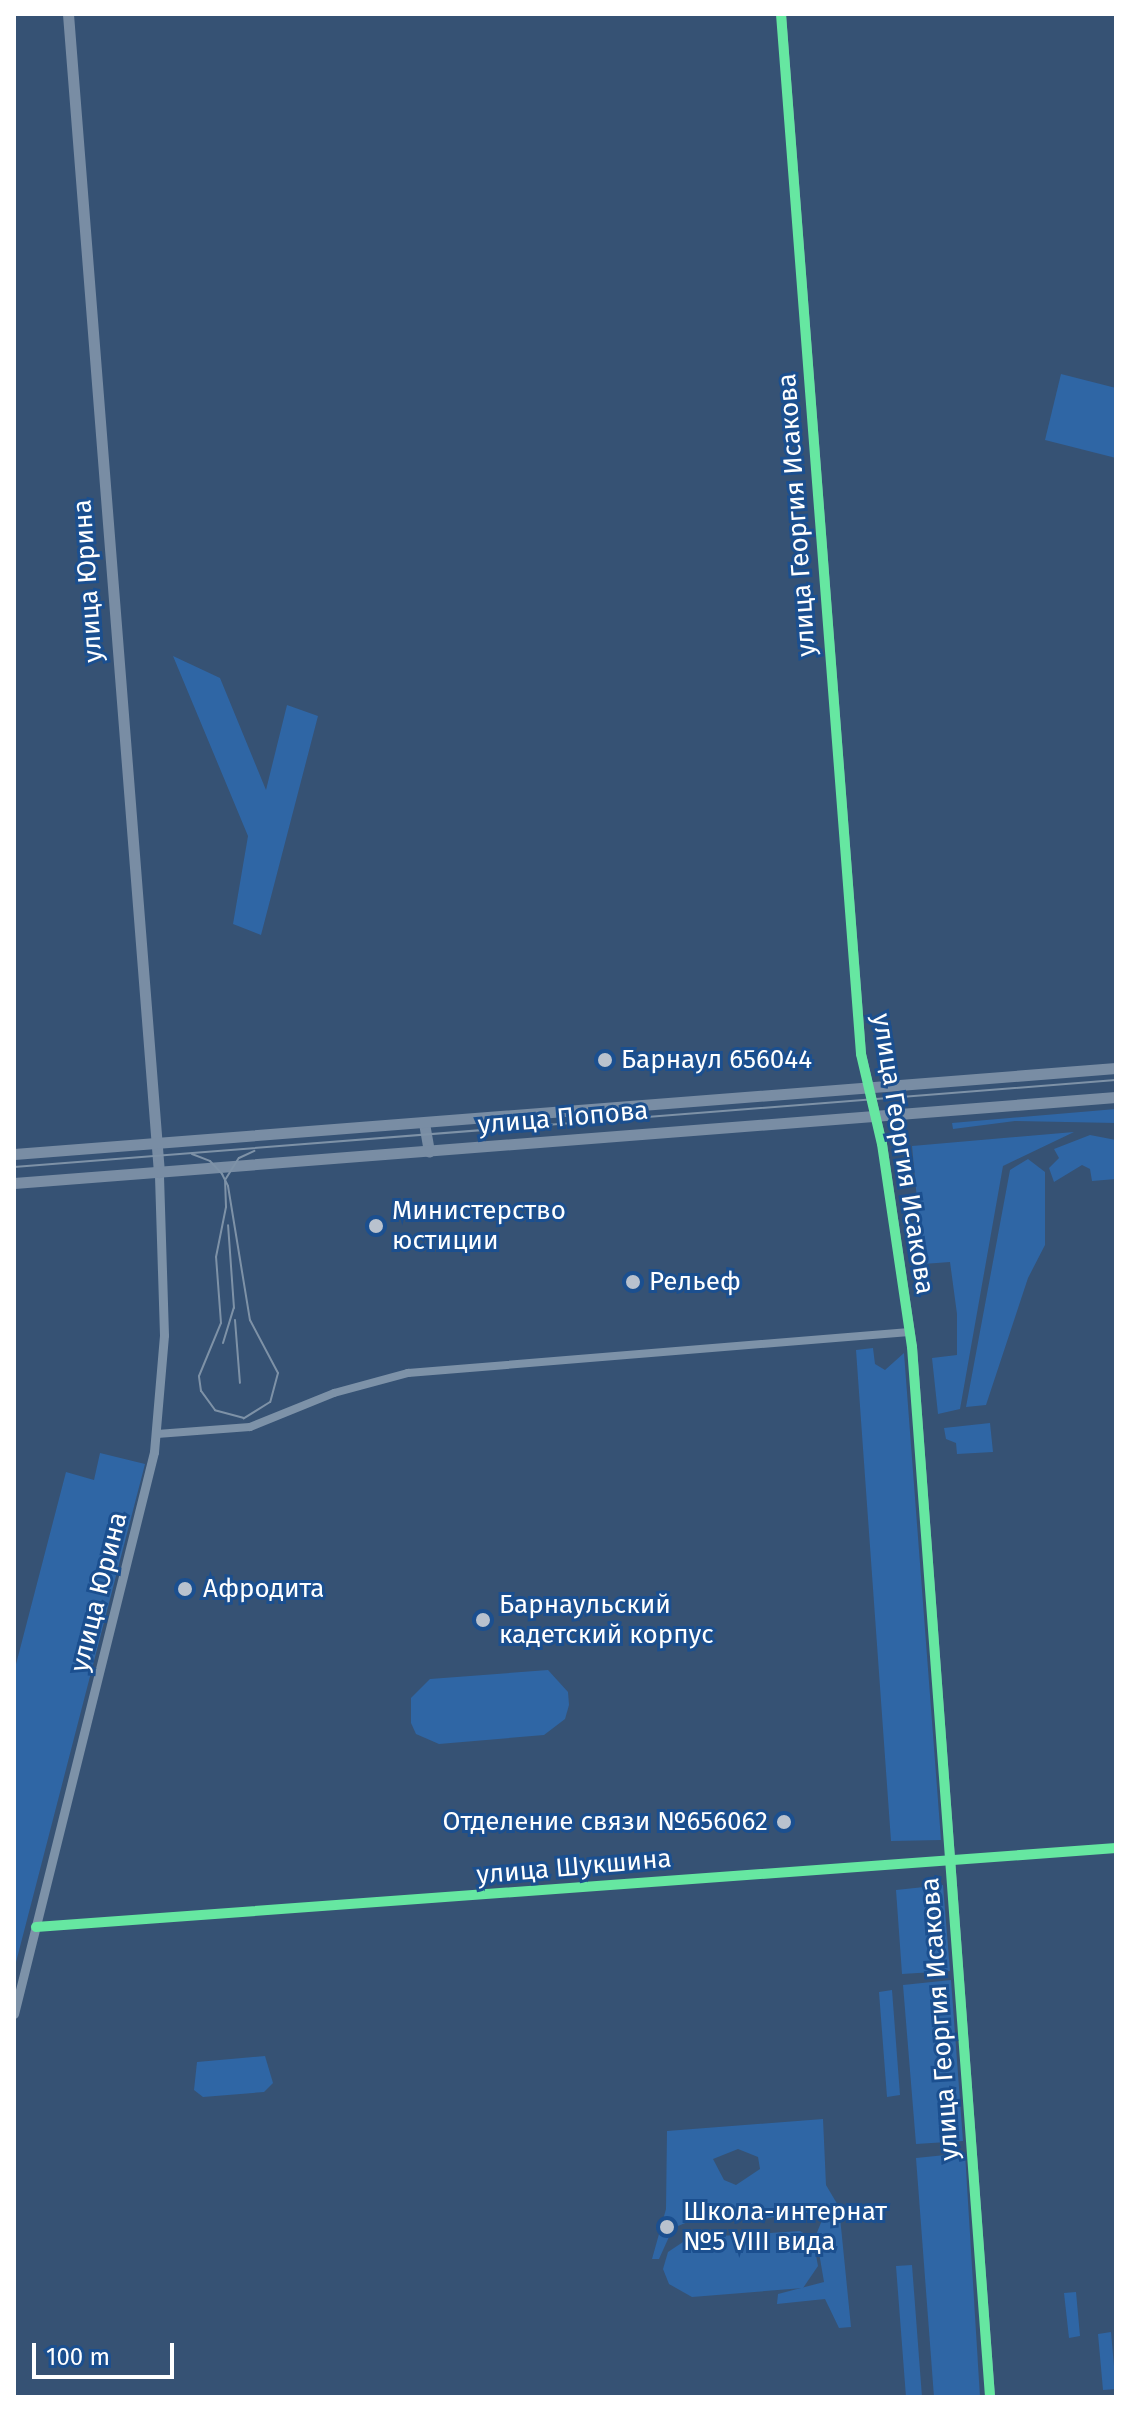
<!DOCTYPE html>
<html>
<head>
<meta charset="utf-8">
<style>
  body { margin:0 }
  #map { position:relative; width:1130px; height:2411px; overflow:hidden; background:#365274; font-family:"Fira Sans",sans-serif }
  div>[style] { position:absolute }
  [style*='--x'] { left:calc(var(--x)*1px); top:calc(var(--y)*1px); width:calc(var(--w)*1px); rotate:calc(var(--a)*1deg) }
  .green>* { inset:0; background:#2f66a5 }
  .minor>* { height:8px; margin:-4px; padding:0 4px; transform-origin:4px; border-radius:4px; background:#7d92a8 }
  .tertiary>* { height:9px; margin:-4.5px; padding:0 4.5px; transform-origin:4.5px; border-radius:4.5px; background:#7d92a8 }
  .secondary>* { height:11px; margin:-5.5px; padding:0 5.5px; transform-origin:5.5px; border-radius:5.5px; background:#798da4 }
  .tram>* { height:2px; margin:-1px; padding:0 1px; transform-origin:1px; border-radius:1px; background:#7e92a7 }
  .cycleway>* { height:10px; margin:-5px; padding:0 5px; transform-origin:5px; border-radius:5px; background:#66e7a1 }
  .dots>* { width:22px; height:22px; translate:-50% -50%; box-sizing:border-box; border:4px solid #1b4f8f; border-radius:50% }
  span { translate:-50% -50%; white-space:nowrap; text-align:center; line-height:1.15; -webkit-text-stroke:6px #1b4f8f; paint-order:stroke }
  .street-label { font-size:26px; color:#fff }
  .poi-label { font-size:26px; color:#fff }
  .left { translate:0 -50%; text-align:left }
  .right { translate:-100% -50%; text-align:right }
  .frame { position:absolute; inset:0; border:16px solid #fff; pointer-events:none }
  .scale { position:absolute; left:32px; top:2343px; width:142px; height:36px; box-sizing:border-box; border:4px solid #fff; border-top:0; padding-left:10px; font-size:24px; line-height:28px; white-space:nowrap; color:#fff; -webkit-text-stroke:6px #1b4f8f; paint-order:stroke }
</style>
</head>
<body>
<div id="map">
  <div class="green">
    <div style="clip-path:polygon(1061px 374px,1116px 388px,1116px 458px,1045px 440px)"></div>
    <div style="clip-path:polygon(173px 656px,220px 678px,266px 790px,287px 705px,318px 716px,261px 935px,233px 924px,248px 836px)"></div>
    <div style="clip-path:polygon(1116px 1109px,1116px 1123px,1015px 1121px,953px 1129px,952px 1123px)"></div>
    <div style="clip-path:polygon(1074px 1132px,1003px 1166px,960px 1409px,938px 1414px,932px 1358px,957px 1355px,957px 1314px,950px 1262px,923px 1264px,912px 1146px)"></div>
    <div style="clip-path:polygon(1090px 1135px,1116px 1140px,1116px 1179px,1092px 1181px,1090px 1169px,1082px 1165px,1054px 1182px,1049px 1168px,1059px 1158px,1054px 1149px)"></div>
    <div style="clip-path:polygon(1028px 1159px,1045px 1172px,1045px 1245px,1028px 1278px,986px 1405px,966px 1407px,1010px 1170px)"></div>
    <div style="clip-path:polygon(873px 1348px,875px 1364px,885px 1370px,904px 1353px,941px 1840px,891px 1841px,856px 1350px)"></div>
    <div style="clip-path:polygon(990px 1423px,993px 1452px,957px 1454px,956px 1443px,946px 1439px,944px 1428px)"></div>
    <div style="clip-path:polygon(100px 1453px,145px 1464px,14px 1970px,14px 1672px,66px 1472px,94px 1480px)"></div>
    <div style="clip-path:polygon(548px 1670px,568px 1692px,569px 1705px,565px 1719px,544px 1735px,439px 1744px,416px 1734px,411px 1723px,411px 1698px,430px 1679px)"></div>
    <div style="clip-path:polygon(943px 1885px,950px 1971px,902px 1974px,896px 1890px)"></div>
    <div style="clip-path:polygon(951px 1980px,963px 2141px,916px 2144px,903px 1985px)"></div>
    <div style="clip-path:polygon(892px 1990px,900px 2095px,887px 2097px,879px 1992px)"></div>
    <div style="clip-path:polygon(265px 2056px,273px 2083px,264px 2092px,203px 2097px,194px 2090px,197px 2062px)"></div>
    <div style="clip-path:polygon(evenodd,823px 2119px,826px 2185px,839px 2207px,851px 2327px,839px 2328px,825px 2299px,777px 2304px,778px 2294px,824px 2282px,816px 2235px,822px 2220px,803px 2211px,759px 2220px,710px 2213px,673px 2228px,659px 2259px,652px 2259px,666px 2209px,667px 2131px,823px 2119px,738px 2149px,758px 2157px,760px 2169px,736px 2185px,724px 2180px,713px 2159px,738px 2149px)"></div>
    <div style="clip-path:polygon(965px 2153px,980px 2397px,934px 2397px,916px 2158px)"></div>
    <div style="clip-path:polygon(800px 2231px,813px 2239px,818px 2266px,803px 2288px,692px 2297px,669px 2284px,663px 2269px,668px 2252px,689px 2238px)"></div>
    <div style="clip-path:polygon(912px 2265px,922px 2397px,906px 2397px,896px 2266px)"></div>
    <div style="clip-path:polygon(1076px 2292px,1080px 2336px,1069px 2338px,1064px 2293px)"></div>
    <div style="clip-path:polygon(1111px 2332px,1116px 2389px,1103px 2390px,1098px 2334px)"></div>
  </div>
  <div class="minor">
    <div style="--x:157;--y:1434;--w:93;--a:-4.3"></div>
    <div style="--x:250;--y:1427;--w:91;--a:-22"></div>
    <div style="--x:334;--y:1393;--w:77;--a:-15.1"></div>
    <div style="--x:408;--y:1373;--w:503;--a:-4.68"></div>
    <div style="--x:36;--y:1927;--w:1083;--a:-4.18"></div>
  </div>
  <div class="tertiary">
    <div style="--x:781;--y:14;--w:1043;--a:85.6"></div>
    <div style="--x:861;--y:1054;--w:92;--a:76.9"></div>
    <div style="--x:882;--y:1144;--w:205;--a:81.6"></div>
    <div style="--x:912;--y:1347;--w:1053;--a:85.75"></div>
    <div style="--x:14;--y:2014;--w:579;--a:-76.01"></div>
    <div style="--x:154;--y:1452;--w:117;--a:-85.1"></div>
    <div style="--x:164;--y:1335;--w:163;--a:-91.8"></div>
  </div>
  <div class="secondary">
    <div style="--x:68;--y:14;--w:1162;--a:85.51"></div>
    <div style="--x:424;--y:1123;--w:29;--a:80"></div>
    <div style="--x:14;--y:1154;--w:1105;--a:-4.46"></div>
    <div style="--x:14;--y:1183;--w:1105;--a:-4.46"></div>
  </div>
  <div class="tram">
    <div style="--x:192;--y:1154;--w:19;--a:21"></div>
    <div style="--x:210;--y:1161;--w:18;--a:47"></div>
    <div style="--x:222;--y:1174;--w:13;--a:63"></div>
    <div style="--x:228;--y:1186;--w:136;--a:80.7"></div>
    <div style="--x:250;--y:1320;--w:60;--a:62.2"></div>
    <div style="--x:278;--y:1373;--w:30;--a:105"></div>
    <div style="--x:270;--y:1402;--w:31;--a:148"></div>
    <div style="--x:244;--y:1418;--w:30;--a:-165"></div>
    <div style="--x:215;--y:1410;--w:24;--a:-126"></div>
    <div style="--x:201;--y:1391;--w:15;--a:-98"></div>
    <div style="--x:199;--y:1376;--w:57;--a:-67.5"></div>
    <div style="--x:221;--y:1323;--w:66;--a:-94.3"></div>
    <div style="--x:216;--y:1257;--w:51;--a:-78.7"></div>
    <div style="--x:226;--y:1207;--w:27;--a:-92"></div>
    <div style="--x:225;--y:1180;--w:26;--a:-58"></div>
    <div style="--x:239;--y:1158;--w:17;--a:-25"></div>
    <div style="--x:14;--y:1167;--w:1105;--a:-4.51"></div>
    <div style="--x:235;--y:1320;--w:63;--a:85.5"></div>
    <div style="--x:223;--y:1343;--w:37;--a:-73"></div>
    <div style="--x:234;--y:1308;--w:83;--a:-94.1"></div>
  </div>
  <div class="cycleway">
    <div style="--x:781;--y:14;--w:1043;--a:85.6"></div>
    <div style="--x:861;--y:1054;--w:92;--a:76.9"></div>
    <div style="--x:882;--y:1144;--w:205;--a:81.6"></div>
    <div style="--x:912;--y:1347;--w:1053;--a:85.75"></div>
    <div style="--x:36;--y:1927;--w:1083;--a:-4.18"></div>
  </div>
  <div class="dots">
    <div style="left:605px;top:1060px;background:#b9c2ce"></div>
    <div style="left:376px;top:1226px;background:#b9c2ce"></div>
    <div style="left:633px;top:1282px;background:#b9c2ce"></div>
    <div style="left:185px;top:1589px;background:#b9c2ce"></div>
    <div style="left:483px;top:1620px;background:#b9c2ce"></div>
    <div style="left:784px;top:1822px;background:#b9c2ce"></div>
    <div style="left:667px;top:2227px;background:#b9c2ce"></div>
  </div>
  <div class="street-label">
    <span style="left:797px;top:515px;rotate:-94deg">улица Георгия Исакова</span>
    <span style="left:88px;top:581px;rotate:-94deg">улица Юрина</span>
    <span style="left:563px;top:1118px;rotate:-5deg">улица Попова</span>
    <span style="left:903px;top:1154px;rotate:81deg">улица Георгия Исакова</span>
    <span style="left:99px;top:1592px;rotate:-76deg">улица Юрина</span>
    <span style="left:574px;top:1867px;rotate:-5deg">улица Шукшина</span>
    <span style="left:940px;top:2019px;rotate:-94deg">улица Георгия Исакова</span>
  </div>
  <div class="poi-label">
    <span class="left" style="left:621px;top:1060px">Барнаул 656044</span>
    <span class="left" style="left:392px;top:1226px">Министерство<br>юстиции</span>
    <span class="left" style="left:649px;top:1282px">Рельеф</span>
    <span class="left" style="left:203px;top:1589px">Афродита</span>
    <span class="left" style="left:499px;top:1620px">Барнаульский<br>кадетский корпус</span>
    <span class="right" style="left:768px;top:1822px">Отделение связи №656062</span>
    <span class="left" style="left:683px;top:2227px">Школа-интернат<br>№5 VIII вида</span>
  </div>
  <div class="frame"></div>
  <div class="scale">100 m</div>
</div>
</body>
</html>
